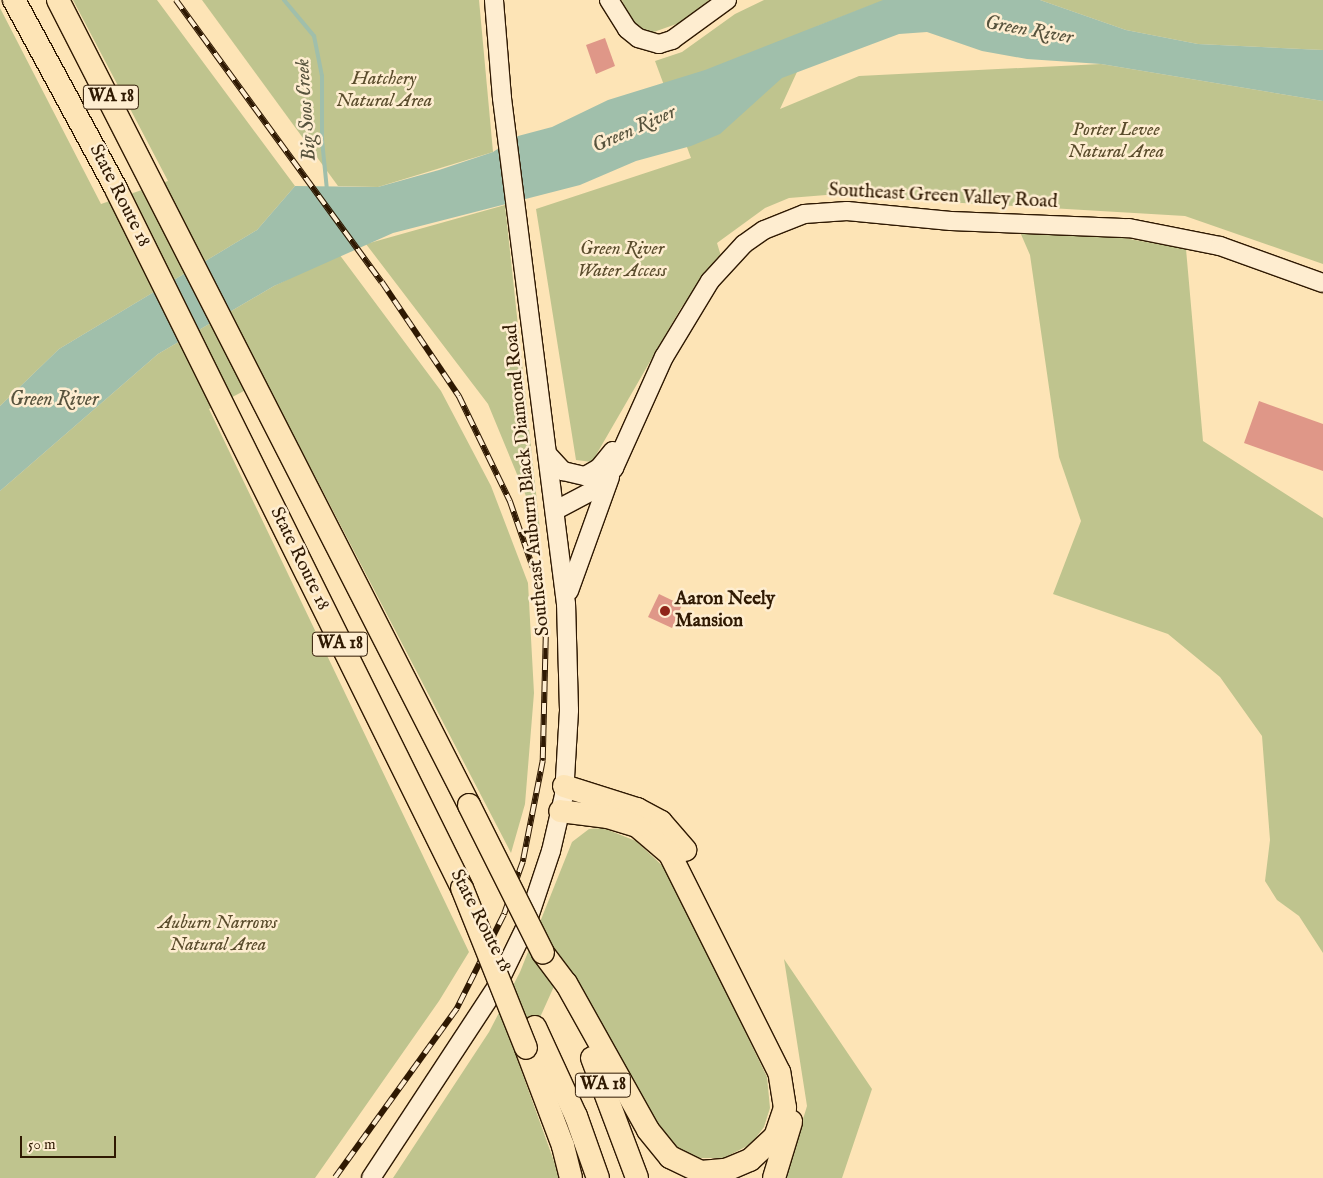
<!DOCTYPE html>
<html>
<head>
<meta charset="utf-8">
<style>
  body { margin:0 }
  #map { position:relative; width:1323px; height:1178px; overflow:hidden; background:#fde4b6; font-family:"IM FELL English",serif }
  div>[style] { position:absolute }
  [style*='--x'] { left:calc(var(--x)*1px); top:calc(var(--y)*1px); width:calc(var(--w)*1px); rotate:calc(var(--a)*1deg) }
  .green>* { inset:0; background:#bfc48e }
  .water>* { inset:0; background:#a0bfab }
  .stream>* { height:4px; margin:-2px; padding:0 2px; transform-origin:2px; border-radius:2px; background:#a0bfab }
  .building>* { inset:0; background:#df9788 }
  .roads { filter:drop-shadow(1px 0 #2f1902) drop-shadow(-1px 0 #2f1902) drop-shadow(0 1px #2f1902) drop-shadow(0 -1px #2f1902) }
  .secondary>* { height:18px; margin:-9px; padding:0 9px; transform-origin:9px; border-radius:9px; background:#feedd0 }
  .highway>* { height:22px; margin:-11px; padding:0 11px; transform-origin:11px; border-radius:11px; background:#fde4b6 }
  .rail>* { height:5.5px; margin-top:-2.75px; transform-origin:0; background:repeating-linear-gradient(90deg,#feedd0 0 11px,#2f1902 0 22px); box-sizing:border-box; border-block:1px solid #2f1902 }
  .bridges { filter:drop-shadow(1px 0 #2f1902) drop-shadow(-1px 0 #2f1902) drop-shadow(0 1px #2f1902) drop-shadow(0 -1px #2f1902) }
  .highway-bridge>* { height:22px; margin:-11px; padding:0 11px; transform-origin:11px; border-radius:11px; background:#fde4b6 }
  .dots>* { width:14px; height:14px; translate:-50% -50%; box-sizing:border-box; border:2px solid #feedd0; border-radius:50% }
  span { translate:-50% -50%; white-space:nowrap; text-align:center; line-height:1.15; -webkit-text-stroke:5px #feedd0; paint-order:stroke }
  .shield-label span { padding:1px 4px; background:#feedd0; border:1px solid; border-radius:4px; -webkit-text-stroke-width:0 }
  .shield-label { font-size:18px; color:#2f1902; font-weight:700 }
  .park-label { font-size:19px; color:#5a4c2c; font-style:italic }
  .street-label { font-size:19px; color:#2f1902 }
  .poi-label { font-size:19px; color:#2f1902; font-weight:700 }
  .left { translate:0 -50%; text-align:left }
  .water-label { font-size:20px; color:#57533d; font-style:italic }
  .scale { position:absolute; left:20px; top:1136px; width:96px; height:22px; box-sizing:border-box; border:2px solid #2f1902; border-top:0; padding-left:6px; font-size:15px; line-height:18px; white-space:nowrap; color:#2f1902; -webkit-text-stroke:4px #feedd0; paint-order:stroke }
</style>
</head>
<body>
<div id="map">
  <div class="green">
    <div style="clip-path:polygon(73px 0,157px 0,295px 186px,257px 230px,59px 349px,0 406px,0 8px,101px 204px,168px 181px)"></div>
    <div style="clip-path:polygon(202px 0,479px 0,493px 152px,378px 187px,338px 186px)"></div>
    <div style="clip-path:polygon(622px 0,709px 0,685px 21px,648px 34px,630px 21px)"></div>
    <div style="clip-path:polygon(764px 0,885px 0,818px 26px,780px 109px,859px 76px,1101px 64px,1323px 101px,1323px 264px,1185px 216px,826px 195px,789px 198px,765px 208px,717px 243px,721px 256px,681px 308px,592px 462px,576px 460px,536px 209px,691px 158px,655px 61px,682px 52px,735px 14px)"></div>
    <div style="clip-path:polygon(1040px 0,1323px 0,1323px 50px,1198px 44px,1126px 30px)"></div>
    <div style="clip-path:polygon(505px 205px,540px 530px,488px 404px,366px 244px)"></div>
    <div style="clip-path:polygon(1020px 232px,1118px 237px,1186px 249px,1203px 441px,1323px 518px,1323px 953px,1299px 916px,1277px 900px,1265px 881px,1270px 840px,1262px 736px,1220px 677px,1168px 634px,1053px 594px,1081px 521px,1059px 457px,1030px 255px)"></div>
    <div style="clip-path:polygon(339px 254px,441px 391px,491px 486px,528px 583px,534px 693px,525px 804px,511px 853px,265px 380px,209px 409px,469px 952px,439px 1001px,315px 1178px,0 1178px,0 491px,158px 354px,274px 286px)"></div>
    <div style="clip-path:polygon(603px 828px,636px 841px,667px 870px,767px 1077px,770px 1108px,764px 1127px,751px 1144px,724px 1158px,694px 1158px,669px 1145px,565px 962px,519px 1064px,560px 1178px,393px 1178px,489px 1032px,520px 972px,572px 842px,589px 829px)"></div>
    <div style="clip-path:polygon(784px 959px,872px 1089px,842px 1178px,785px 1178px,807px 1106px)"></div>
  </div>
  <div class="water">
    <div style="clip-path:polygon(883px 0,1040px 0,1126px 30px,1198px 44px,1323px 50px,1323px 101px,1101px 64px,1027px 59px,982px 51px,927px 32px,899px 34px,782px 78px,720px 134px,691px 146px,636px 161px,580px 185px,393px 233px,274px 286px,158px 354px,0 491px,0 406px,59px 349px,257px 230px,295px 186px,378px 187px,439px 170px,493px 152px,518px 136px,552px 127px,608px 100px,705px 70px)"></div>
  </div>
  <div class="stream">
    <div style="--x:284;--y:0;--w:47;--a:50.2"></div>
    <div style="--x:314;--y:36;--w:41;--a:78.7"></div>
    <div style="--x:322;--y:76;--w:64;--a:90"></div>
    <div style="--x:322;--y:140;--w:50;--a:84.3"></div>
  </div>
  <div class="building">
    <div style="clip-path:polygon(605px 38px,615px 66px,596px 74px,586px 45px)"></div>
    <div style="clip-path:polygon(1259px 401px,1323px 424px,1323px 471px,1244px 443px)"></div>
    <div style="clip-path:polygon(659px 594px,682px 605px,672px 628px,648px 617px)"></div>
  </div>
  <div class="roads">
    <div class="secondary">
      <div style="--x:609;--y:0;--w:34;--a:58"></div>
      <div style="--x:627;--y:29;--w:14;--a:39"></div>
      <div style="--x:638;--y:38;--w:22;--a:16"></div>
      <div style="--x:659;--y:44;--w:14;--a:-17"></div>
      <div style="--x:672;--y:40;--w:68;--a:-36"></div>
      <div style="--x:549;--y:456;--w:21;--a:47"></div>
      <div style="--x:563;--y:471;--w:23;--a:13"></div>
      <div style="--x:585;--y:476;--w:16;--a:-30"></div>
      <div style="--x:599;--y:468;--w:22;--a:-51"></div>
      <div style="--x:556;--y:510;--w:41;--a:-27.8"></div>
      <div style="--x:592;--y:491;--w:32;--a:-46"></div>
      <div style="--x:614;--y:468;--w:122;--a:-65.8"></div>
      <div style="--x:664;--y:357;--w:89;--a:-58.8"></div>
      <div style="--x:710;--y:281;--w:50;--a:-47.4"></div>
      <div style="--x:744;--y:244;--w:24;--a:-35"></div>
      <div style="--x:764;--y:230;--w:43;--a:-21.8"></div>
      <div style="--x:804;--y:214;--w:43;--a:-4"></div>
      <div style="--x:847;--y:211;--w:104;--a:5.5"></div>
      <div style="--x:951;--y:221;--w:178;--a:2.3"></div>
      <div style="--x:1129;--y:228;--w:93;--a:11.2"></div>
      <div style="--x:1220;--y:246;--w:109;--a:19.8"></div>
      <div style="--x:569;--y:591;--w:121;--a:-70.2"></div>
      <div style="--x:371;--y:1178;--w:227;--a:-56.7"></div>
      <div style="--x:496;--y:988;--w:69;--a:-64.2"></div>
      <div style="--x:526;--y:926;--w:79;--a:-71.6"></div>
      <div style="--x:551;--y:851;--w:57;--a:-76.9"></div>
      <div style="--x:564;--y:795;--w:85;--a:-86.6"></div>
      <div style="--x:569;--y:710;--w:106;--a:-91.6"></div>
      <div style="--x:566;--y:604;--w:510;--a:-97.21"></div>
      <div style="--x:502;--y:98;--w:98;--a:-94.7"></div>
    </div>
    <div class="highway">
      <div style="--x:14;--y:0;--w:215;--a:61.6"></div>
      <div style="--x:116;--y:189;--w:780;--a:63.66"></div>
      <div style="--x:58;--y:0;--w:904;--a:62.95"></div>
      <div style="--x:564;--y:786;--w:77;--a:17.5"></div>
      <div style="--x:637;--y:809;--w:27;--a:28"></div>
      <div style="--x:661;--y:822;--w:37;--a:49"></div>
      <div style="--x:543;--y:953;--w:38;--a:53"></div>
      <div style="--x:566;--y:983;--w:168;--a:60.8"></div>
      <div style="--x:648;--y:1130;--w:35;--a:51"></div>
      <div style="--x:670;--y:1157;--w:34;--a:26"></div>
      <div style="--x:701;--y:1172;--w:25;--a:-5"></div>
      <div style="--x:726;--y:1170;--w:26;--a:-23"></div>
      <div style="--x:750;--y:1160;--w:34;--a:-43"></div>
      <div style="--x:775;--y:1137;--w:31;--a:-71"></div>
      <div style="--x:785;--y:1108;--w:36;--a:-99"></div>
      <div style="--x:779;--y:1072;--w:244;--a:-116.6"></div>
      <div style="--x:670;--y:854;--w:43;--a:-139.7"></div>
      <div style="--x:637;--y:826;--w:30;--a:-163"></div>
      <div style="--x:608;--y:817;--w:48;--a:-172.9"></div>
      <div style="--x:535;--y:1027;--w:98;--a:65.3"></div>
      <div style="--x:576;--y:1116;--w:66;--a:70.5"></div>
      <div style="--x:526;--y:1048;--w:105;--a:69.3"></div>
      <div style="--x:563;--y:1146;--w:33;--a:76"></div>
      <div style="--x:592;--y:1058;--w:128;--a:69.4"></div>
      <div style="--x:774;--y:1178;--w:59;--a:-73.1"></div>
    </div>
  </div>
  <div class="rail">
    <div style="--x:176;--y:0;--w:349;--a:53.9"></div>
    <div style="--x:382;--y:282;--w:138;--a:56"></div>
    <div style="--x:459;--y:396;--w:117;--a:64.1"></div>
    <div style="--x:510;--y:501;--w:76;--a:70.9"></div>
    <div style="--x:535;--y:573;--w:65;--a:80.2"></div>
    <div style="--x:546;--y:637;--w:124;--a:91.4"></div>
    <div style="--x:543;--y:761;--w:103;--a:101.2"></div>
    <div style="--x:523;--y:862;--w:56;--a:109.7"></div>
    <div style="--x:504;--y:915;--w:105;--a:116.6"></div>
    <div style="--x:457;--y:1009;--w:208;--a:125.8"></div>
  </div>
  <div class="bridges">
    <div class="highway-bridge">
      <div style="--x:469;--y:805;--w:165;--a:63.4"></div>
      <div style="--x:462;--y:888;--w:172;--a:68.2"></div>
    </div>
  </div>
  <div class="dots">
    <div style="left:665px;top:611px;background:#8f2418"></div>
  </div>
  <div class="shield-label">
    <span style="left:111px;top:97px">WA 18</span>
    <span style="left:340px;top:644px">WA 18</span>
    <span style="left:603px;top:1085px">WA 18</span>
  </div>
  <div class="park-label">
    <span style="left:384px;top:91px">Hatchery<br>Natural Area</span>
    <span style="left:1116px;top:142px">Porter Levee<br>Natural Area</span>
    <span style="left:622px;top:261px">Green River<br>Water Access</span>
    <span style="left:218px;top:935px">Auburn Narrows<br>Natural Area</span>
  </div>
  <div class="street-label">
    <span style="left:119px;top:196px;rotate:63deg">State Route 18</span>
    <span style="left:943px;top:197px;rotate:3deg">Southeast Green Valley Road</span>
    <span style="left:528px;top:480px;rotate:-96deg">Southeast Auburn Black Diamond Road</span>
    <span style="left:299px;top:559px;rotate:64deg">State Route 18</span>
    <span style="left:480px;top:921px;rotate:63deg">State Route 18</span>
  </div>
  <div class="poi-label">
    <span class="left" style="left:675px;top:611px">Aaron Neely<br>Mansion</span>
  </div>
  <div class="water-label">
    <span style="left:1029px;top:30px;rotate:10deg">Green River</span>
    <span style="left:306px;top:110px;rotate:-94deg">Big Soos Creek</span>
    <span style="left:634px;top:129px;rotate:-24deg">Green River</span>
    <span style="left:54px;top:399px">Green River</span>
  </div>
  <div class="scale">50 m</div>
</div>
</body>
</html>
